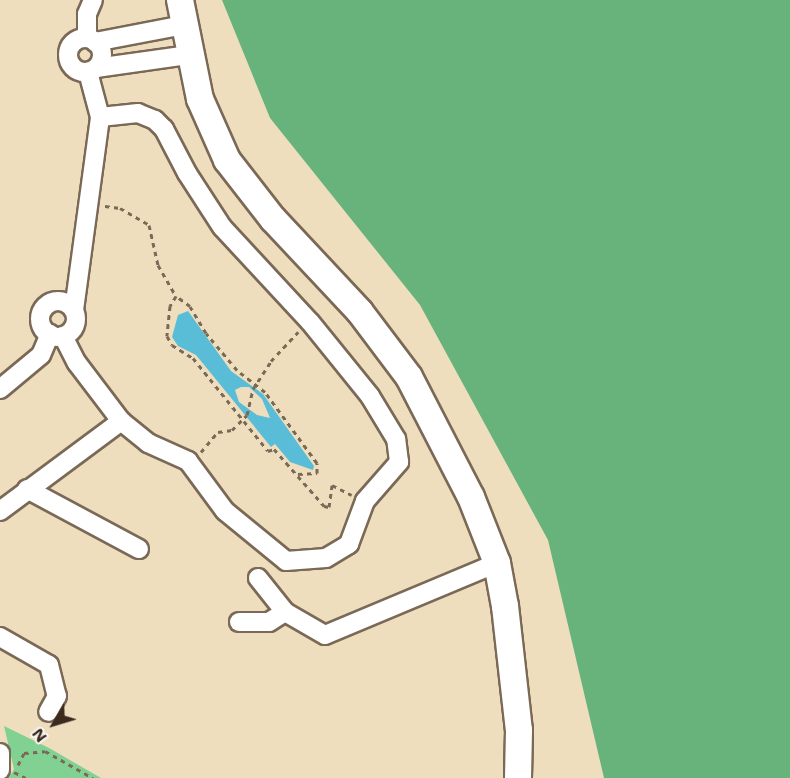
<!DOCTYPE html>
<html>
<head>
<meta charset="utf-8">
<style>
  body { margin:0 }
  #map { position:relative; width:790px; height:778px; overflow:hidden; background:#efdebe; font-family:"Shantell Sans",sans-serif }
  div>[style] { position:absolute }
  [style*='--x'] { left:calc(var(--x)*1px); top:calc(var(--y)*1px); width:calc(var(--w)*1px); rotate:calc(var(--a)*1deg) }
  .green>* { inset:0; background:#80d192 }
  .forest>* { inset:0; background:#68b37c }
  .water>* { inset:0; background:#59bdd7 }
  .path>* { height:3px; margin-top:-1.5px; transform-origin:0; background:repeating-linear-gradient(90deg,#7a6956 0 4.5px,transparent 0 9px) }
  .roads { filter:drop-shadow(2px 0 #7a6956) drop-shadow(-2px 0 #7a6956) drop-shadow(0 2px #7a6956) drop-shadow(0 -2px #7a6956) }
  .street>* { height:18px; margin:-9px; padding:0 9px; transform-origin:9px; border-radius:9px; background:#fff }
  .street>.ring { margin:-9px; padding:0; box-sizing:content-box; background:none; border:18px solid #fff; border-radius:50% }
  .secondary>* { height:26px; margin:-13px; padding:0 13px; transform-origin:13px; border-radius:13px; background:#fff }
  .path-bridge>* { height:3px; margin-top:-1.5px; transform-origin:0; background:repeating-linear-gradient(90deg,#7a6956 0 4.5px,transparent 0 9px) }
  span { translate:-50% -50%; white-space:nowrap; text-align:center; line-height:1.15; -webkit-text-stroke:4.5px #f6f6f2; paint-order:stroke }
  .north { position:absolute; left:24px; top:694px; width:60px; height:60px; -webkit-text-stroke:4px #f6f6f2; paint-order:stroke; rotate:232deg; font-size:16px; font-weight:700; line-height:24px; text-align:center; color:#3b2a1e }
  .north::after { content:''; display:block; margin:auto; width:21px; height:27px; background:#3b2a1e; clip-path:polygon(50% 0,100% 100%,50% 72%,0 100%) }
</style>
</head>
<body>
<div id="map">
  <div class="green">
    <div style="clip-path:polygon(4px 726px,49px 748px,101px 778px,9px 778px,14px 769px)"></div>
  </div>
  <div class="forest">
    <div style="clip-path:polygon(222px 0,790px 0,790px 778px,604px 778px,548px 540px,420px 305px,270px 118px)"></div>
  </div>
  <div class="water">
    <div style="clip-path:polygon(evenodd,188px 311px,231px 371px,263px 394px,314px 466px,313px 470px,290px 462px,275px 444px,271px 447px,196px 355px,178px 346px,172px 337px,178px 315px,188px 311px,241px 387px,249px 387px,262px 399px,270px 418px,257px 415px,239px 402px,235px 390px,241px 387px)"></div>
  </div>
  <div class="path">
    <div style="--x:105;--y:206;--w:15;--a:8"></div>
    <div style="--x:120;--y:208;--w:34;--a:30"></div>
    <div style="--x:149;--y:225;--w:41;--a:77.3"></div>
    <div style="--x:158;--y:265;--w:36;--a:60"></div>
    <div style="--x:271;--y:361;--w:40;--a:-47"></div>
    <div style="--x:201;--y:452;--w:26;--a:-50"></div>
    <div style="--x:298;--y:474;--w:19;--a:-3"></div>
    <div style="--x:317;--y:473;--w:10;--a:-90"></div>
    <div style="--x:317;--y:463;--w:88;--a:-126.2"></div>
    <div style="--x:265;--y:392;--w:36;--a:-142"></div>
    <div style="--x:237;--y:370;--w:48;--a:-130"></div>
    <div style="--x:206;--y:333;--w:31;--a:-121"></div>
    <div style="--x:190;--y:306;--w:17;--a:-144"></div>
    <div style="--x:176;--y:296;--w:12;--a:121"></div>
    <div style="--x:170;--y:306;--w:30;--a:96"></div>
    <div style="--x:167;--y:336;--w:10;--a:61"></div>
    <div style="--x:172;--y:345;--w:25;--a:32"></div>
    <div style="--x:193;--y:358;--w:119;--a:51.1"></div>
    <div style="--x:268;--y:451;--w:6;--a:-18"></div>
    <div style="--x:274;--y:449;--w:76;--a:48.7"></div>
    <div style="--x:324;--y:506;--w:5;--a:11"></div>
    <div style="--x:329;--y:507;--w:22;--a:-82"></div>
    <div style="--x:332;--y:485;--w:22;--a:27"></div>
    <div style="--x:18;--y:765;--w:13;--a:-63"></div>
    <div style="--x:24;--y:753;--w:21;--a:-5"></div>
    <div style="--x:45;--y:751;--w:55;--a:29.4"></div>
    <div style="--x:14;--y:772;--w:13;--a:27"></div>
  </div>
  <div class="roads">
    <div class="street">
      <div style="--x:87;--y:38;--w:24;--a:-90"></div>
      <div style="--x:87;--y:14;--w:15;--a:-67"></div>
      <div class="ring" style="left:68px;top:38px;width:16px;height:16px"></div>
      <div style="--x:95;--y:42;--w:91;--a:-10.8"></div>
      <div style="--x:96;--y:68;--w:94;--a:-8"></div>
      <div class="ring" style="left:40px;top:301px;width:18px;height:18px"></div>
      <div style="--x:74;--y:310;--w:195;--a:-82.3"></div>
      <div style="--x:100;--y:117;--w:47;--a:-104.9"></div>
      <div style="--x:63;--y:336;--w:30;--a:63"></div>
      <div style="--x:77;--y:363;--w:73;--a:52.8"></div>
      <div style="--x:121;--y:421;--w:35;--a:39"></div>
      <div style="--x:148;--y:443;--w:44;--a:24.2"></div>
      <div style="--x:188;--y:461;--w:62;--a:53.5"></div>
      <div style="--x:225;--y:511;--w:79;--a:39.3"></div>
      <div style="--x:286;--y:561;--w:40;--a:-4.3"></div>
      <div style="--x:326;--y:558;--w:27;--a:-31"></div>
      <div style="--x:349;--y:544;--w:46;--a:-69.6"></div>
      <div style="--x:365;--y:501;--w:52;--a:-48.9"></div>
      <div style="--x:399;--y:462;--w:23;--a:-97"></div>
      <div style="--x:396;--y:439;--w:50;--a:-121.2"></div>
      <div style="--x:370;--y:396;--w:95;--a:-129"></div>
      <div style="--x:310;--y:322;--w:129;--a:-132.8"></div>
      <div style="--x:222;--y:227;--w:64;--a:-122.9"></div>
      <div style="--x:187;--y:173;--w:50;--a:-117.6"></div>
      <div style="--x:164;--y:129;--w:13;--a:-135"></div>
      <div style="--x:155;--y:120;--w:18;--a:-158"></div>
      <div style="--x:138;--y:113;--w:38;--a:174"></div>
      <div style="--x:0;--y:389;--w:53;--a:-39.7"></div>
      <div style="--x:41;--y:355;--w:23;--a:-67"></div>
      <div style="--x:27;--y:489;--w:127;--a:28.2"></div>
      <div style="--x:0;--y:511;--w:151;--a:-36.6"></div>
      <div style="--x:258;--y:578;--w:43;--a:51.5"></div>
      <div style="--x:285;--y:612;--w:46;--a:29.9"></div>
      <div style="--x:325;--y:635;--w:186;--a:-22.7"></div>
      <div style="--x:239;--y:622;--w:30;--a:0"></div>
      <div style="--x:269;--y:622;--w:19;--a:-32"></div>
      <div style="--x:0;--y:637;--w:56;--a:29.7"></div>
      <div style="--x:49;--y:665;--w:32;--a:76"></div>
      <div style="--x:57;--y:696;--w:18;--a:119"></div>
      <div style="--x:0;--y:753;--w:17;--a:90"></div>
    </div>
    <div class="secondary">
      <div style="--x:180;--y:0;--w:101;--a:78.6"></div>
      <div style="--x:200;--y:99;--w:67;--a:66.1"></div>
      <div style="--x:227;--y:160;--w:75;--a:52.1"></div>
      <div style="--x:273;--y:219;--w:127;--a:46.9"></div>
      <div style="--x:360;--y:312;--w:81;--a:53"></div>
      <div style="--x:409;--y:377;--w:135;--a:62.7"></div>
      <div style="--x:471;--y:497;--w:71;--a:68.5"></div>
      <div style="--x:497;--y:563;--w:44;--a:79.5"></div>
      <div style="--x:505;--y:606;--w:125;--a:83.6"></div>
      <div style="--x:519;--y:730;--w:48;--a:91.2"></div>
    </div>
  </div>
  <div class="path-bridge">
    <div style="--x:218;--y:432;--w:14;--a:-8"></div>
    <div style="--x:232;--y:430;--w:21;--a:-45"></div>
    <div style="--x:247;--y:415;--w:27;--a:-77"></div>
    <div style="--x:253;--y:389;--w:33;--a:-57"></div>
  </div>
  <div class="north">N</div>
</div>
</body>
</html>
